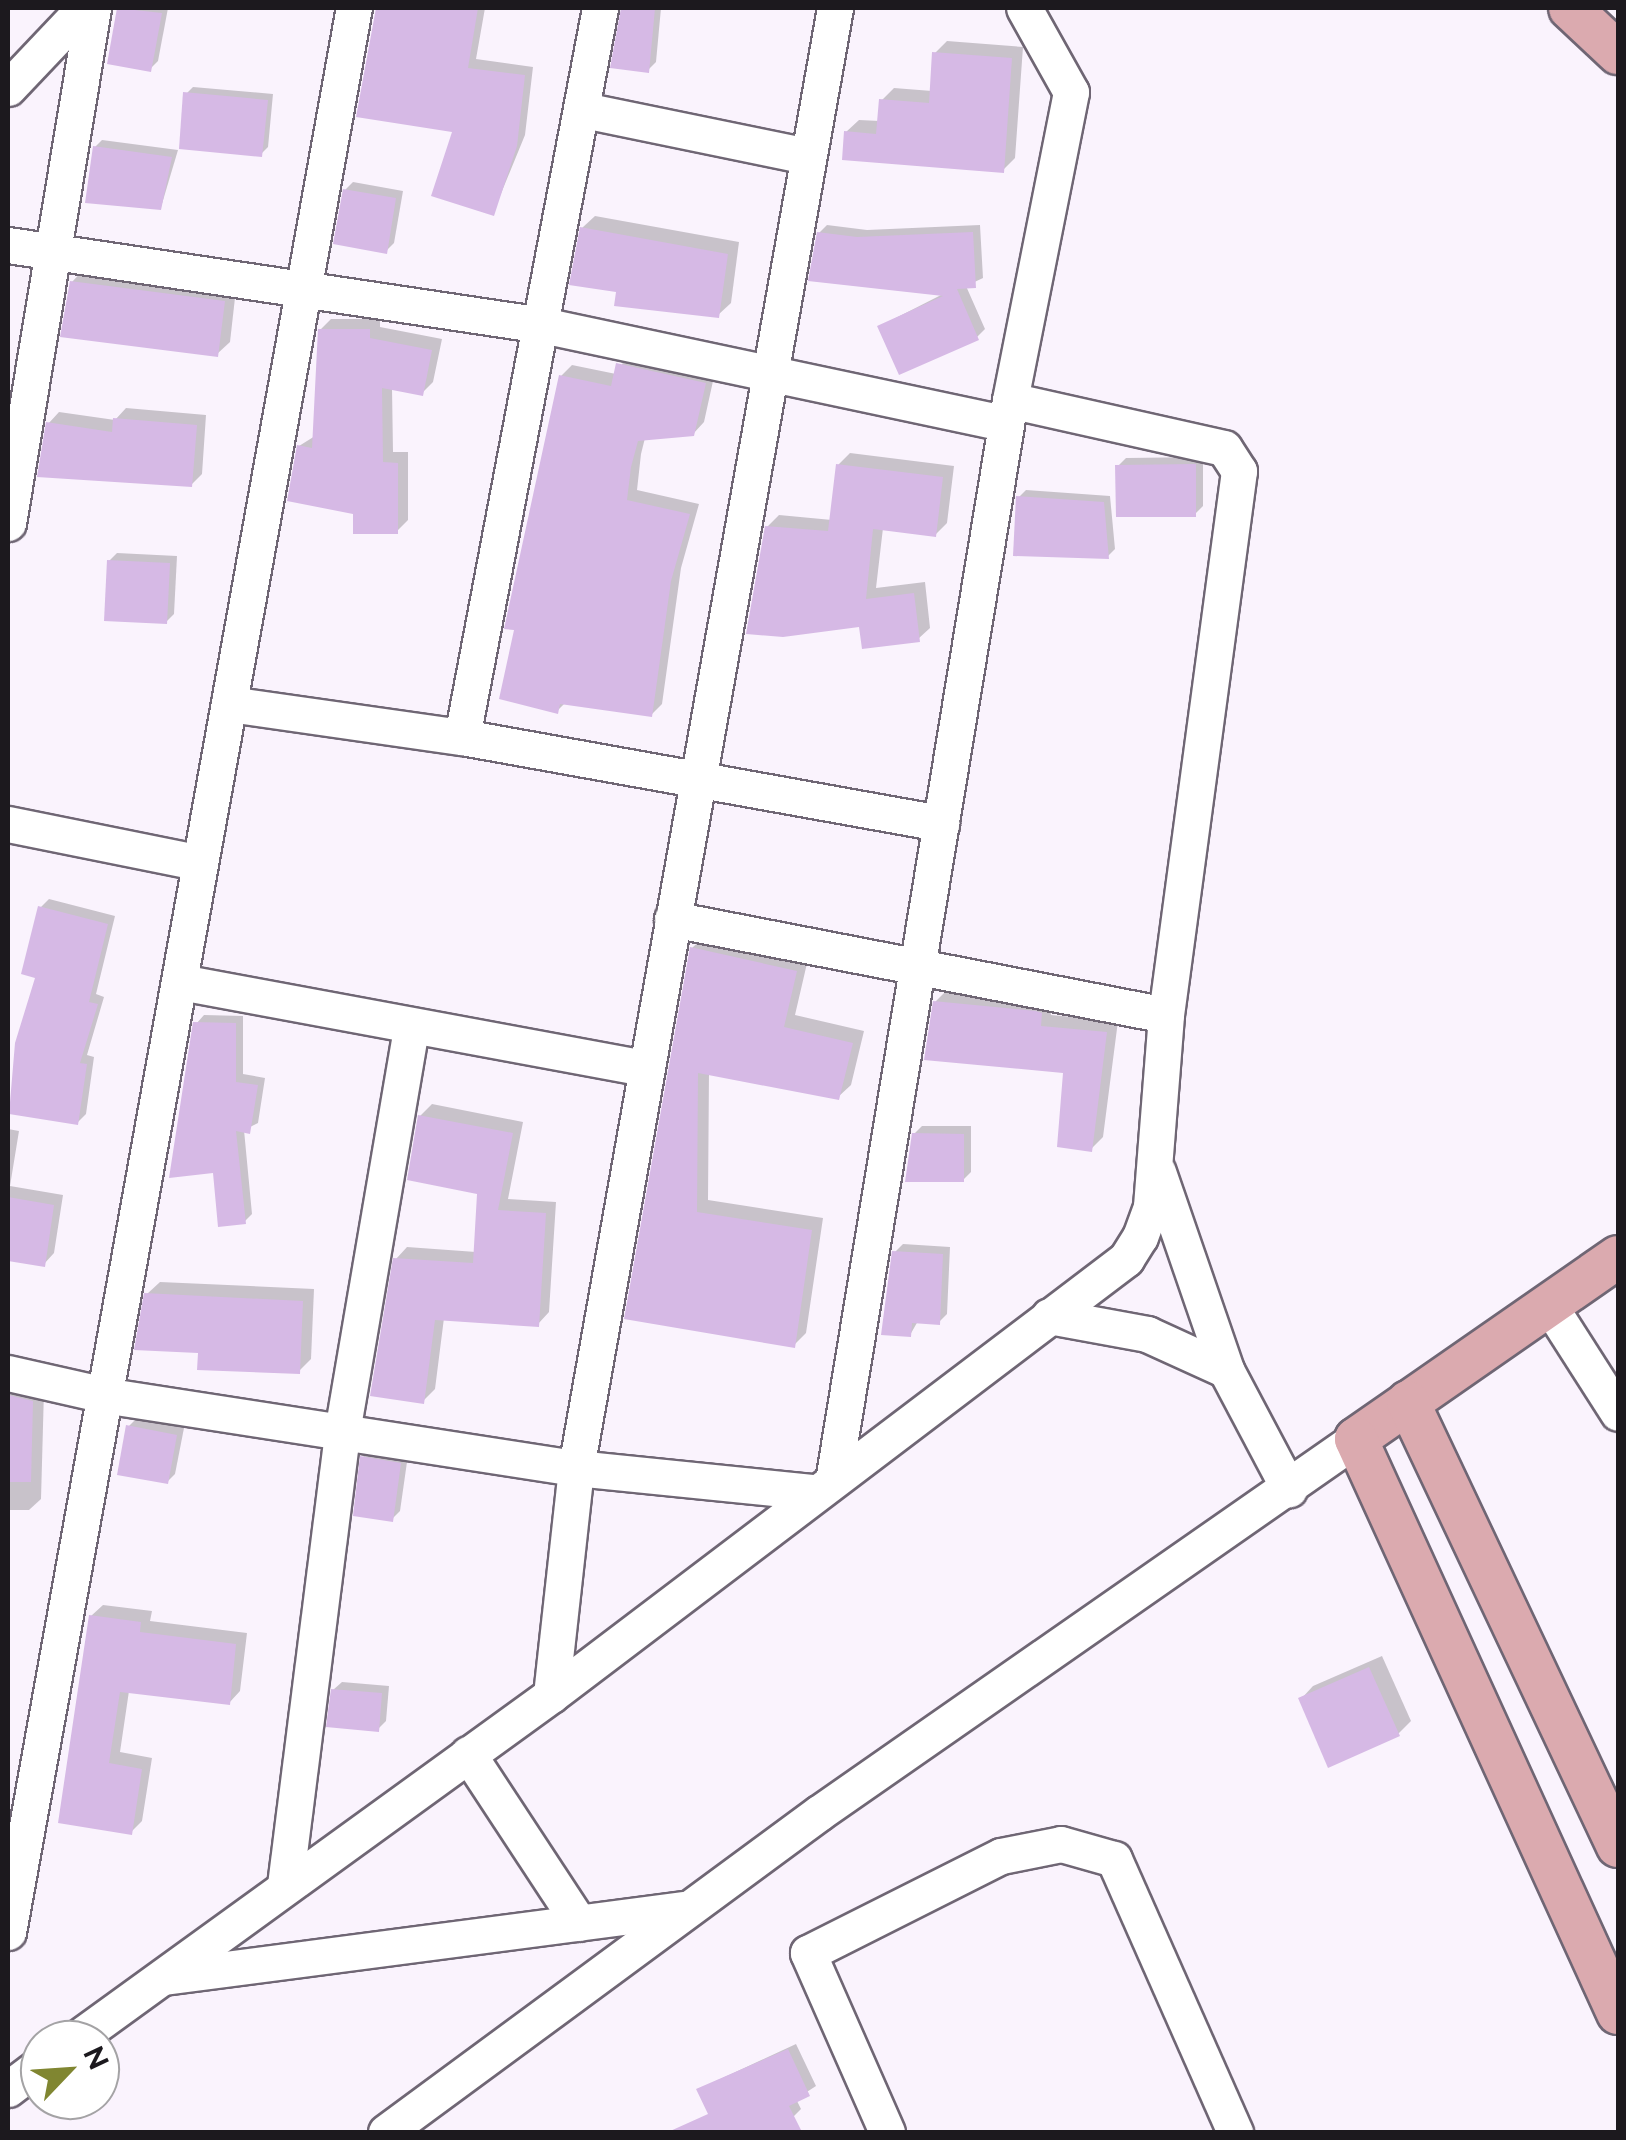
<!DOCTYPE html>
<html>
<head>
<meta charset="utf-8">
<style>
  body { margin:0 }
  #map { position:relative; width:1626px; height:2140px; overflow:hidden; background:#faf3fd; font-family:Raleway,sans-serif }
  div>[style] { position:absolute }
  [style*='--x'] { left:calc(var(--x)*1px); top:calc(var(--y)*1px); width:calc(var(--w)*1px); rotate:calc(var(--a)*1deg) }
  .shadow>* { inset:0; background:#0003 }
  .building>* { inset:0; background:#d6b9e5 }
  .roads { filter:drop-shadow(2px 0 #6f6674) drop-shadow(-2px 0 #6f6674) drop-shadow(0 2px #6f6674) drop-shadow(0 -2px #6f6674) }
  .minor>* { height:35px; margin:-17.5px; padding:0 17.5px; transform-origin:17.5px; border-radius:17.5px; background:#fff }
  .major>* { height:42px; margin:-21px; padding:0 21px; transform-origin:21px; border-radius:21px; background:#dbaaaf }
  span { translate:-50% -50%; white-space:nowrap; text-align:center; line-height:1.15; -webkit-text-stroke:8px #fff; paint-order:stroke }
  .frame { position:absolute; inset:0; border:10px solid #1c191e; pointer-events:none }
  .north { position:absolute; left:20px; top:2020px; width:100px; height:100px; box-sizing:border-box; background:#fff; border:2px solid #a4a3a5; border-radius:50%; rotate:65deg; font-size:28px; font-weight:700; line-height:40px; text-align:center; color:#1c191e }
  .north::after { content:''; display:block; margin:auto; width:35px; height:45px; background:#808631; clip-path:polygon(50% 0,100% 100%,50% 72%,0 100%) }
</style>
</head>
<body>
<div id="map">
  <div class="shadow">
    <div style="clip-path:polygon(120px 8px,168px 8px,158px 61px,150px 69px,110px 62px)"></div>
    <div style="clip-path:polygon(378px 8px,485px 8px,476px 59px,533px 67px,525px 135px,493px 213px,455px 130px,359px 115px)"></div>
    <div style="clip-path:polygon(622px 8px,661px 8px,656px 62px,648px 70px)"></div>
    <div style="clip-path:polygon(947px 41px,1023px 47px,1015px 158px,1003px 170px,846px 132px,859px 120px,880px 121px,882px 100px,894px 88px,932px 91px,935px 53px)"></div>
    <div style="clip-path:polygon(193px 87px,273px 94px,268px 147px,261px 154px,186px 94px)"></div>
    <div style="clip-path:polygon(102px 140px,178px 150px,161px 207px,88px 201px,95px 147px)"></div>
    <div style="clip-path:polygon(353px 182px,403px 191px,394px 243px,386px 251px,345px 190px)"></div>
    <div style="clip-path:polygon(595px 216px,739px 242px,731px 303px,718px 315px,619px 289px,582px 228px)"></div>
    <div style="clip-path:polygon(827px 225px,867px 230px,980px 225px,983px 278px,966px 286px,985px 329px,977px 337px,880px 326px,943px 294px,819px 233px)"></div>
    <div style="clip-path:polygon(84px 269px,236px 289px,230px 342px,217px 354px,72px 282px)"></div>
    <div style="clip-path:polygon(331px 319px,380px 319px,380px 327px,442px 339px,433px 382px,422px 393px,392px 387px,393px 452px,408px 452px,408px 520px,397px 531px,355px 512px,299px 446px,315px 436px,320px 330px)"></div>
    <div style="clip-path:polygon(629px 353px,715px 372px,704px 422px,693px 434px,645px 438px,641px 454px,637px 490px,699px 504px,681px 568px,662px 704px,651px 715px,566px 702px,557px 711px,561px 376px,572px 365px,616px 374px)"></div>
    <div style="clip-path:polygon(126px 408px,206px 415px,202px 474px,191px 485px,40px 475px,48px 424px,59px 412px,115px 420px)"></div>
    <div style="clip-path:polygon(850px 453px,954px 466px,947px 523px,935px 535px,883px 528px,876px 588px,925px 582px,930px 628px,918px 639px,861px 625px,767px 527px,779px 515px,832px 520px,838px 465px)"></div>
    <div style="clip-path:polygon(1203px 457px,1203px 506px,1195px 514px,1118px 466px,1126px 458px)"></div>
    <div style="clip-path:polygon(1026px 490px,1110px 496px,1115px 549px,1108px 556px,1019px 497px)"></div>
    <div style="clip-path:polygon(117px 553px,177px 556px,174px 614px,166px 622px,109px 561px)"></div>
    <div style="clip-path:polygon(49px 899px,115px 916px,96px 994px,104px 997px,87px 1055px,94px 1057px,86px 1114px,78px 1122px,38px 976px,41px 907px)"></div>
    <div style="clip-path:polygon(705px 936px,808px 959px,795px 1015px,864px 1031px,851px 1085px,838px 1097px,709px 1072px,708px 1200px,823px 1218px,806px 1333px,794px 1345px,627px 1317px,692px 948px)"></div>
    <div style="clip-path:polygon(947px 990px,1049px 1000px,1051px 1015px,1118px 1021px,1103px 1137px,1091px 1149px,1065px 1071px,935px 1002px)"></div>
    <div style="clip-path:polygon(204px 1015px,243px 1016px,243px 1074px,265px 1078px,258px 1123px,244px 1130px,252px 1214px,244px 1222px,196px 1024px)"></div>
    <div style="clip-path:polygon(432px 1104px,523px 1122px,508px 1199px,556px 1202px,549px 1312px,538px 1324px,444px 1318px,435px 1389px,423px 1401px,396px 1259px,407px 1247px,476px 1252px,479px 1192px,420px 1116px)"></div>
    <div style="clip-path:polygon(922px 1126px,971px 1126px,971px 1172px,963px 1180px,914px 1134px)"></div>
    <div style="clip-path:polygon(8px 1129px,19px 1131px,10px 1186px,63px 1195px,54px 1253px,44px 1264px,8px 1258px)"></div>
    <div style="clip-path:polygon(903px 1244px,950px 1247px,947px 1314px,939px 1322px,918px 1321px,910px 1335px,895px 1252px)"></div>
    <div style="clip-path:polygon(160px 1282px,314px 1289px,311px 1359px,298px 1372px,201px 1351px,147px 1294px)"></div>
    <div style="clip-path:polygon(8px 1385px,44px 1390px,41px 1499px,29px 1510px,8px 1510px)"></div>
    <div style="clip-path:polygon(137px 1418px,184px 1428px,175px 1474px,167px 1482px,129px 1426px)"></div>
    <div style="clip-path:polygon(371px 1449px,408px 1455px,400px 1511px,392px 1519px,363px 1457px)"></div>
    <div style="clip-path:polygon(103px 1605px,152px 1611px,150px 1621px,247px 1633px,240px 1691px,229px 1703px,129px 1691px,120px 1752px,152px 1758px,142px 1821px,131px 1832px,61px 1821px,91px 1616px)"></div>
    <div style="clip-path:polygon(1382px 1656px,1411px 1721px,1398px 1734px,1301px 1699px,1313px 1686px)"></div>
    <div style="clip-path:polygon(342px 1682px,389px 1686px,386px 1721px,378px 1729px,333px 1690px)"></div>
    <div style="clip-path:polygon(796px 2044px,816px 2086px,796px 2099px,801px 2109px,794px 2116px,760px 2132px,743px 2132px,699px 2089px)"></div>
  </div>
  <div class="building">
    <div style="clip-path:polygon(117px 8px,162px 13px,151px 72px,107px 64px)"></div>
    <div style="clip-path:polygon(376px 8px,478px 8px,468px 68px,525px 75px,517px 146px,494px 216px,431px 196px,452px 132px,356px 117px)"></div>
    <div style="clip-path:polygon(621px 8px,655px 8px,649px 73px,610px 68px)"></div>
    <div style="clip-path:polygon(932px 52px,1012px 58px,1004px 173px,842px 160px,844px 131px,876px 134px,879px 99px,929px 103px)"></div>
    <div style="clip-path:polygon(183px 92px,268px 100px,262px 157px,179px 149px)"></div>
    <div style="clip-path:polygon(93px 146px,172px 157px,161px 210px,85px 203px)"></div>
    <div style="clip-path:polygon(343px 189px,396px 198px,387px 254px,333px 244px)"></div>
    <div style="clip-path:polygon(580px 227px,728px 254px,719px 318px,614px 306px,616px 292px,569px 285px)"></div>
    <div style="clip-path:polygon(817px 232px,857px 237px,973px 232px,976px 288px,957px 289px,979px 340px,899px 375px,877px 326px,943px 296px,808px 281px)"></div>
    <div style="clip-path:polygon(70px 281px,225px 301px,218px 357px,60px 337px)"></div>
    <div style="clip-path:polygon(318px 329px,370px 329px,370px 338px,432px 350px,423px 396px,382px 388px,383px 462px,398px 463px,398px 534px,353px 534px,353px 514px,287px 501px,297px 445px,312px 448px)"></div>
    <div style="clip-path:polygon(616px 363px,706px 383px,694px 436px,638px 441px,631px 467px,627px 500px,690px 514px,671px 581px,652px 717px,560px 704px,558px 714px,499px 699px,514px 630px,504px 629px,559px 375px,611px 386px)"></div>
    <div style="clip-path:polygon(113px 418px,197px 425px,192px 487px,37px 477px,46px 422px,112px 432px)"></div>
    <div style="clip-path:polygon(836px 464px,943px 477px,936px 537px,873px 529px,866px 599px,914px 593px,920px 642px,862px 649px,859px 627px,783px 637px,746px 634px,765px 526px,828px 531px)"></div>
    <div style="clip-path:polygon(1196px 464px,1196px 517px,1116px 517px,1115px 465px)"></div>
    <div style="clip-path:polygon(1016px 496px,1104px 502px,1109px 559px,1013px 556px)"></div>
    <div style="clip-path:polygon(107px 560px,170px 563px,167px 624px,104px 621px)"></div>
    <div style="clip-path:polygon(38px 906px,108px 924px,89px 1002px,98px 1004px,80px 1063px,87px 1064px,78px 1125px,9px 1114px,15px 1043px,35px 978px,21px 974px)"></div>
    <div style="clip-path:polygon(690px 947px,797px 971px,784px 1027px,853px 1043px,839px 1100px,698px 1073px,697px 1212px,812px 1230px,795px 1348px,624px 1319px)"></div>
    <div style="clip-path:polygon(933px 1001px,1036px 1011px,1042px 1013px,1041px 1026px,1107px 1032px,1092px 1152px,1057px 1147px,1063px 1073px,924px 1060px)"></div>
    <div style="clip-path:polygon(193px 1022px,236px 1023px,236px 1082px,258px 1085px,250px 1134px,236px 1131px,246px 1224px,218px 1227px,213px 1173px,169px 1178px)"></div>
    <div style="clip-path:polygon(418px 1115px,513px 1133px,498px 1210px,546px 1213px,539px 1327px,435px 1320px,424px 1404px,370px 1396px,393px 1258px,473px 1263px,477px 1194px,407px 1180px)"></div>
    <div style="clip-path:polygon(912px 1133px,964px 1134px,964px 1182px,905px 1182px)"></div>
    <div style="clip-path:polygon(8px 1197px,54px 1205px,45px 1267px,8px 1261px)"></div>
    <div style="clip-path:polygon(892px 1251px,943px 1254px,940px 1325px,912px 1323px,911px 1337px,881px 1335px)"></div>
    <div style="clip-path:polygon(144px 1293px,303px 1301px,300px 1374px,197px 1370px,198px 1353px,134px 1350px)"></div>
    <div style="clip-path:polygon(8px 1395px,33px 1401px,31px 1482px,8px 1482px)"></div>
    <div style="clip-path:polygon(126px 1425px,177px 1435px,168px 1484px,117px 1475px)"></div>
    <div style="clip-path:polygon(360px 1456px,401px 1463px,393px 1522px,353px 1516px)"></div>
    <div style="clip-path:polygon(89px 1615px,141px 1622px,140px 1632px,236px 1644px,230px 1705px,120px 1692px,109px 1763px,142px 1769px,132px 1835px,58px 1823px)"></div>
    <div style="clip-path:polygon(1369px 1667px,1400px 1736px,1328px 1768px,1298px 1698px)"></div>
    <div style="clip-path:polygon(331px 1689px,382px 1693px,379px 1732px,326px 1727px)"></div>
    <div style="clip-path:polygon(788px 2049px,810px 2096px,789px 2106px,802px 2132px,668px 2132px,708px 2114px,696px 2089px)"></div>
  </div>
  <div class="roads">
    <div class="minor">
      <div style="--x:8;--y:88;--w:110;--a:-46.5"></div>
      <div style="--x:583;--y:110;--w:230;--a:11.6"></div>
      <div style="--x:8;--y:245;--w:540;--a:8.52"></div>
      <div style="--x:542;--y:325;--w:474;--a:12"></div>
      <div style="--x:8;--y:523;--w:522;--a:-80.63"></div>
      <div style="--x:229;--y:704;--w:235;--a:8.1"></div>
      <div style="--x:462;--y:737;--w:487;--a:10.2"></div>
      <div style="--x:462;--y:737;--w:742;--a:-79.28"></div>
      <div style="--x:8;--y:824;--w:193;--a:11.4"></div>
      <div style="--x:672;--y:919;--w:503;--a:11"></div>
      <div style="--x:180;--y:982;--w:474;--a:10.5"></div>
      <div style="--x:1158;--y:1172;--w:209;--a:71"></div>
      <div style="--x:1226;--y:1370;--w:135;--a:62.1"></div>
      <div style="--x:1549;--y:1305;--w:128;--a:57.4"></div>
      <div style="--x:1049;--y:1316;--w:100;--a:10.4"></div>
      <div style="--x:1147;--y:1334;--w:87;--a:24.5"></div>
      <div style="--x:8;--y:1373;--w:104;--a:12.8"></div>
      <div style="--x:109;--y:1396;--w:473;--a:8.8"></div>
      <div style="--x:576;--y:1468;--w:239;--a:5.8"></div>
      <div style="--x:834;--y:1475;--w:1089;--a:-80.7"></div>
      <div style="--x:1010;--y:400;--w:314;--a:-78.8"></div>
      <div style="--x:1071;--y:92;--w:96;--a:-119.2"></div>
      <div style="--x:551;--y:1695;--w:228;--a:-83.7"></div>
      <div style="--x:576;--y:1468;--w:1483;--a:-79.94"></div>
      <div style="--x:468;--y:1754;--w:202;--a:56.7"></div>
      <div style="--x:285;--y:1885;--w:457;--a:-82.8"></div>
      <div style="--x:342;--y:1432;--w:410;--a:-80.3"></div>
      <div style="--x:8;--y:1932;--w:1955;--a:-79.81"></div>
      <div style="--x:164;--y:1977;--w:523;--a:-7.46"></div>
      <div style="--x:75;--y:2040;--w:588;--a:-35.93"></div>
      <div style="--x:551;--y:1695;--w:722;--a:-37.17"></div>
      <div style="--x:1126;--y:1259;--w:26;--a:-58"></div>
      <div style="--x:1140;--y:1237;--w:33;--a:-70"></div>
      <div style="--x:1151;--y:1206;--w:192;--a:-85.5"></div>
      <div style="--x:1166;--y:1015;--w:549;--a:-82.36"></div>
      <div style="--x:1239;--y:471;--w:27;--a:-123"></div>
      <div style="--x:1224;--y:448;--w:219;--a:-167.4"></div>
      <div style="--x:8;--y:2089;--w:40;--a:-37"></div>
      <div style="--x:386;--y:2132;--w:538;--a:-36.38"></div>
      <div style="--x:819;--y:1813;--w:654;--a:-34.86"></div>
      <div style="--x:887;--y:2132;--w:196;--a:-113.8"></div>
      <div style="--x:808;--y:1953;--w:216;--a:-26.7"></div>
      <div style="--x:1001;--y:1856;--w:61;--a:-11.3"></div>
      <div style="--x:1061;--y:1844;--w:55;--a:15.8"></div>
      <div style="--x:1114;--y:1859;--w:299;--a:66.1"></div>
    </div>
    <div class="major">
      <div style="--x:1570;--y:8;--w:66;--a:43.2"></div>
      <div style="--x:1618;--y:1257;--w:319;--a:145.2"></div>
      <div style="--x:1356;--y:1439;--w:631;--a:65.47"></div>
      <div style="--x:1408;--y:1402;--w:491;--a:64.7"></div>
    </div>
  </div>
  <div class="frame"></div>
  <div class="north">N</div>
</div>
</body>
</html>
